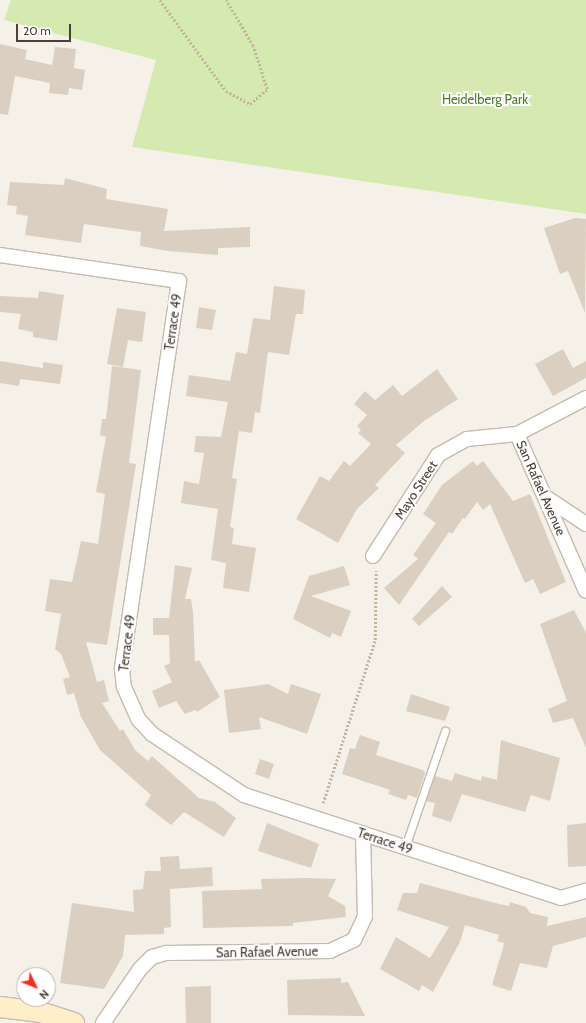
<!DOCTYPE html>
<html>
<head>
<meta charset="utf-8">
<style>
  body { margin:0 }
  #map { position:relative; width:586px; height:1023px; overflow:hidden; background:#f5f1e9; font-family:Cabin,sans-serif }
  div>[style] { position:absolute }
  [style*='--x'] { left:calc(var(--x)*1px); top:calc(var(--y)*1px); width:calc(var(--w)*1px); rotate:calc(var(--a)*1deg) }
  .green>* { inset:0; background:#d4eab1 }
  .building>* { inset:0; background:#dacfc1 }
  .path>* { height:2.5px; margin-top:-1.25px; transform-origin:0; background:repeating-linear-gradient(90deg,#c3b39c 0 2px,transparent 0 4px) }
  .roads { filter:drop-shadow(1px 0 #c4bbae) drop-shadow(-1px 0 #c4bbae) drop-shadow(0 1px #c4bbae) drop-shadow(0 -1px #c4bbae) }
  .lane>* { height:7px; margin:-3.5px; padding:0 3.5px; transform-origin:3.5px; border-radius:3.5px; background:#fff }
  .street>* { height:14px; margin:-7px; padding:0 7px; transform-origin:7px; border-radius:7px; background:#fff }
  .secondary>* { height:20px; margin:-10px; padding:0 10px; transform-origin:10px; border-radius:10px; background:#ffefc9 }
  span { translate:-50% -50%; white-space:nowrap; text-align:center; line-height:1.15; -webkit-text-stroke:4px #fff; paint-order:stroke }
  .park-label { font-size:13px; color:#4d7e28 }
  .street-label { font-size:13px; color:#494137 }
  .north { position:absolute; left:16px; top:967px; width:40px; height:40px; box-sizing:border-box; background:#fff; border:1px solid #b6b3af; border-radius:50%; rotate:133deg; font-size:11px; font-weight:700; line-height:16px; text-align:center; color:#494137 }
  .north::after { content:''; display:block; margin:auto; width:14px; height:18px; background:#ff2d16; clip-path:polygon(50% 0,100% 100%,50% 72%,0 100%) }
  .scale { position:absolute; left:16px; top:24px; width:55px; height:18px; box-sizing:border-box; border:2px solid #494137; border-top:0; padding-left:5px; font-size:12px; line-height:14px; white-space:nowrap; color:#494137; -webkit-text-stroke:3px #fff; paint-order:stroke }
</style>
</head>
<body>
<div id="map">
  <div class="green">
    <div style="clip-path:polygon(11px 0,586px 0,586px 214px,132px 147px,156px 60px,4px 20px)"></div>
  </div>
  <div class="building">
    <div style="clip-path:polygon(0 44px,27px 50px,25px 59px,52px 65px,55px 47px,76px 49px,74px 68px,85px 70px,82px 90px,69px 88px,68px 95px,49px 93px,50px 83px,15px 76px,8px 115px,0 114px)"></div>
    <div style="clip-path:polygon(65px 178px,107px 189px,106px 199px,168px 209px,164px 231px,250px 227px,250px 247px,218px 248px,218px 255px,168px 251px,140px 246px,141px 232px,84px 224px,81px 243px,25px 235px,28px 216px,16px 214px,17px 206px,7px 205px,10px 182px,64px 185px)"></div>
    <div style="clip-path:polygon(575px 218px,586px 219px,585px 313px,568px 271px,560px 274px,544px 228px)"></div>
    <div style="clip-path:polygon(274px 286px,305px 290px,303px 314px,296px 314px,289px 355px,268px 352px,260px 413px,255px 412px,252px 433px,239px 431px,232px 478px,237px 479px,230px 527px,234px 528px,232px 544px,256px 548px,249px 592px,223px 588px,226px 563px,211px 560px,218px 509px,181px 503px,184px 481px,199px 484px,204px 453px,194px 452px,196px 436px,221px 437px,228px 402px,186px 396px,189px 375px,230px 381px,236px 352px,247px 354px,253px 318px,270px 320px)"></div>
    <div style="clip-path:polygon(39px 291px,64px 295px,57px 341px,33px 337px,33px 332px,18px 329px,21px 314px,0 312px,0 296px,38px 298px)"></div>
    <div style="clip-path:polygon(199px 307px,216px 310px,212px 330px,196px 328px)"></div>
    <div style="clip-path:polygon(117px 308px,146px 312px,142px 342px,128px 340px,123px 367px,107px 364px)"></div>
    <div style="clip-path:polygon(563px 349px,573px 368px,586px 361px,586px 378px,553px 396px,535px 364px)"></div>
    <div style="clip-path:polygon(0 361px,43px 368px,43px 362px,63px 365px,60px 384px,20px 379px,19px 386px,0 383px)"></div>
    <div style="clip-path:polygon(112px 366px,141px 370px,129px 463px,136px 464px,107px 645px,86px 642px,97px 682px,104px 680px,109px 701px,102px 703px,120px 731px,123px 729px,135px 750px,148px 761px,152px 756px,199px 798px,215px 802px,236px 818px,224px 837px,184px 812px,171px 825px,145px 805px,151px 795px,100px 750px,81px 717px,74px 693px,67px 695px,63px 679px,70px 677px,61px 654px,55px 649px,61px 614px,45px 611px,50px 579px,72px 582px,81px 541px,98px 544px,105px 494px,96px 492px,106px 437px,100px 435px,102px 419px,106px 419px)"></div>
    <div style="clip-path:polygon(437px 369px,458px 399px,424px 421px,396px 445px,405px 453px,375px 485px,379px 488px,357px 509px,338px 543px,296px 519px,320px 476px,329px 481px,344px 461px,350px 466px,371px 444px,358px 433px,361px 430px,357px 426px,367px 415px,354px 404px,365px 391px,375px 400px,393px 385px,402px 396px)"></div>
    <div style="clip-path:polygon(473px 461px,477px 466px,483px 461px,513px 501px,530px 494px,566px 582px,540px 594px,533px 579px,525px 583px,490px 504px,483px 510px,477px 502px,465px 519px,463px 518px,452px 534px,449px 532px,399px 605px,384px 588px,418px 559px,413px 555px,436px 523px,423px 514px,442px 485px)"></div>
    <div style="clip-path:polygon(175px 565px,192px 568px,185px 599px,191px 599px,193px 612px,195px 662px,199px 660px,220px 697px,197px 712px,195px 710px,185px 714px,176px 701px,159px 708px,152px 691px,172px 682px,164px 666px,170px 663px,169px 635px,153px 635px,153px 618px,169px 618px)"></div>
    <div style="clip-path:polygon(344px 566px,350px 585px,311px 596px,351px 611px,341px 637px,332px 633px,330px 638px,293px 619px,309px 576px)"></div>
    <div style="clip-path:polygon(442px 586px,452px 597px,419px 626px,412px 619px)"></div>
    <div style="clip-path:polygon(574px 610px,586px 633px,586px 748px,573px 718px,553px 723px,548px 709px,567px 701px,540px 624px)"></div>
    <div style="clip-path:polygon(268px 684px,288px 694px,291px 684px,321px 694px,307px 734px,259px 717px,261px 729px,229px 733px,224px 690px)"></div>
    <div style="clip-path:polygon(411px 694px,450px 707px,445px 721px,406px 711px)"></div>
    <div style="clip-path:polygon(360px 735px,380px 742px,376px 755px,423px 770px,425px 773px,417px 798px,408px 795px,406px 800px,388px 794px,390px 790px,342px 774px,350px 748px,355px 749px)"></div>
    <div style="clip-path:polygon(501px 740px,560px 758px,550px 801px,531px 795px,525px 812px,462px 794px,451px 822px,432px 816px,435px 803px,426px 801px,435px 776px,452px 781px,455px 773px,481px 781px,482px 776px,497px 780px)"></div>
    <div style="clip-path:polygon(260px 759px,274px 764px,269px 779px,255px 774px)"></div>
    <div style="clip-path:polygon(267px 823px,319px 844px,311px 868px,258px 851px)"></div>
    <div style="clip-path:polygon(586px 823px,586px 866px,568px 867px,567px 825px)"></div>
    <div style="clip-path:polygon(179px 856px,180px 869px,212px 867px,213px 886px,170px 889px,171px 927px,164px 928px,164px 934px,125px 935px,123px 956px,104px 989px,60px 983px,72px 903px,134px 912px,133px 890px,143px 889px,145px 871px,161px 871px,160px 857px)"></div>
    <div style="clip-path:polygon(307px 878px,336px 879px,328px 896px,345px 906px,346px 917px,293px 923px,293px 926px,203px 928px,202px 891px,262px 889px,261px 879px)"></div>
    <div style="clip-path:polygon(420px 883px,499px 904px,509px 906px,510px 902px,526px 907px,530px 913px,548px 917px,547px 926px,586px 917px,586px 937px,553px 946px,547px 968px,520px 963px,511px 991px,492px 985px,503px 948px,504px 943px,497px 941px,499px 935px,465px 925px,460px 942px,433px 992px,422px 985px,419px 991px,380px 969px,396px 937px,430px 958px,449px 927px,397px 910px,403px 893px,417px 893px)"></div>
    <div style="clip-path:polygon(341px 978px,341px 983px,348px 982px,365px 1016px,288px 1015px,287px 980px)"></div>
    <div style="clip-path:polygon(211px 986px,211px 1023px,186px 1023px,185px 987px)"></div>
  </div>
  <div class="path">
    <div style="--x:160;--y:0;--w:112;--a:54"></div>
    <div style="--x:226;--y:91;--w:27;--a:28"></div>
    <div style="--x:250;--y:104;--w:23;--a:-41"></div>
    <div style="--x:267;--y:89;--w:45;--a:-108"></div>
    <div style="--x:253;--y:46;--w:53;--a:-120.4"></div>
    <div style="--x:323;--y:803;--w:171;--a:-72.3"></div>
    <div style="--x:375;--y:640;--w:69;--a:-89.2"></div>
  </div>
  <div class="roads">
    <div class="lane">
      <div style="--x:405;--y:847;--w:123;--a:-71"></div>
    </div>
    <div class="street">
      <div style="--x:0;--y:255;--w:181;--a:8.3"></div>
      <div style="--x:179;--y:281;--w:392;--a:98.4"></div>
      <div style="--x:122;--y:669;--w:18;--a:84"></div>
      <div style="--x:124;--y:687;--w:36;--a:66"></div>
      <div style="--x:139;--y:720;--w:19;--a:47"></div>
      <div style="--x:152;--y:734;--w:110;--a:33.5"></div>
      <div style="--x:244;--y:795;--w:333;--a:18"></div>
      <div style="--x:561;--y:898;--w:26;--a:-16"></div>
      <div style="--x:586;--y:398;--w:78;--a:152.4"></div>
      <div style="--x:517;--y:434;--w:171;--a:66.3"></div>
      <div style="--x:547;--y:498;--w:47;--a:33.7"></div>
      <div style="--x:373;--y:556;--w:120;--a:-57.2"></div>
      <div style="--x:438;--y:455;--w:33;--a:-29"></div>
      <div style="--x:467;--y:439;--w:50;--a:-5.7"></div>
      <div style="--x:103;--y:1023;--w:65;--a:-55.6"></div>
      <div style="--x:140;--y:969;--w:17;--a:-45"></div>
      <div style="--x:152;--y:957;--w:15;--a:-16"></div>
      <div style="--x:166;--y:953;--w:164;--a:-0.7"></div>
      <div style="--x:330;--y:951;--w:26;--a:-25"></div>
      <div style="--x:354;--y:940;--w:26;--a:-65"></div>
      <div style="--x:365;--y:916;--w:82;--a:-91.4"></div>
    </div>
    <div class="secondary">
      <div style="--x:0;--y:1007;--w:40;--a:7.1"></div>
      <div style="--x:40;--y:1012;--w:36;--a:18"></div>
    </div>
  </div>
  <div class="park-label">
    <span style="left:485px;top:99px">Heidelberg Park</span>
  </div>
  <div class="street-label">
    <span style="left:173px;top:322px;rotate:-82deg">Terrace 49</span>
    <span style="left:541px;top:488px;rotate:66deg">San Rafael Avenue</span>
    <span style="left:416px;top:490px;rotate:-57deg">Mayo Street</span>
    <span style="left:127px;top:643px;rotate:-83deg">Terrace 49</span>
    <span style="left:385px;top:841px;rotate:18deg">Terrace 49</span>
    <span style="left:267px;top:952px;rotate:-1deg">San Rafael Avenue</span>
  </div>
  <div class="north">N</div>
  <div class="scale">20 m</div>
</div>
</body>
</html>
